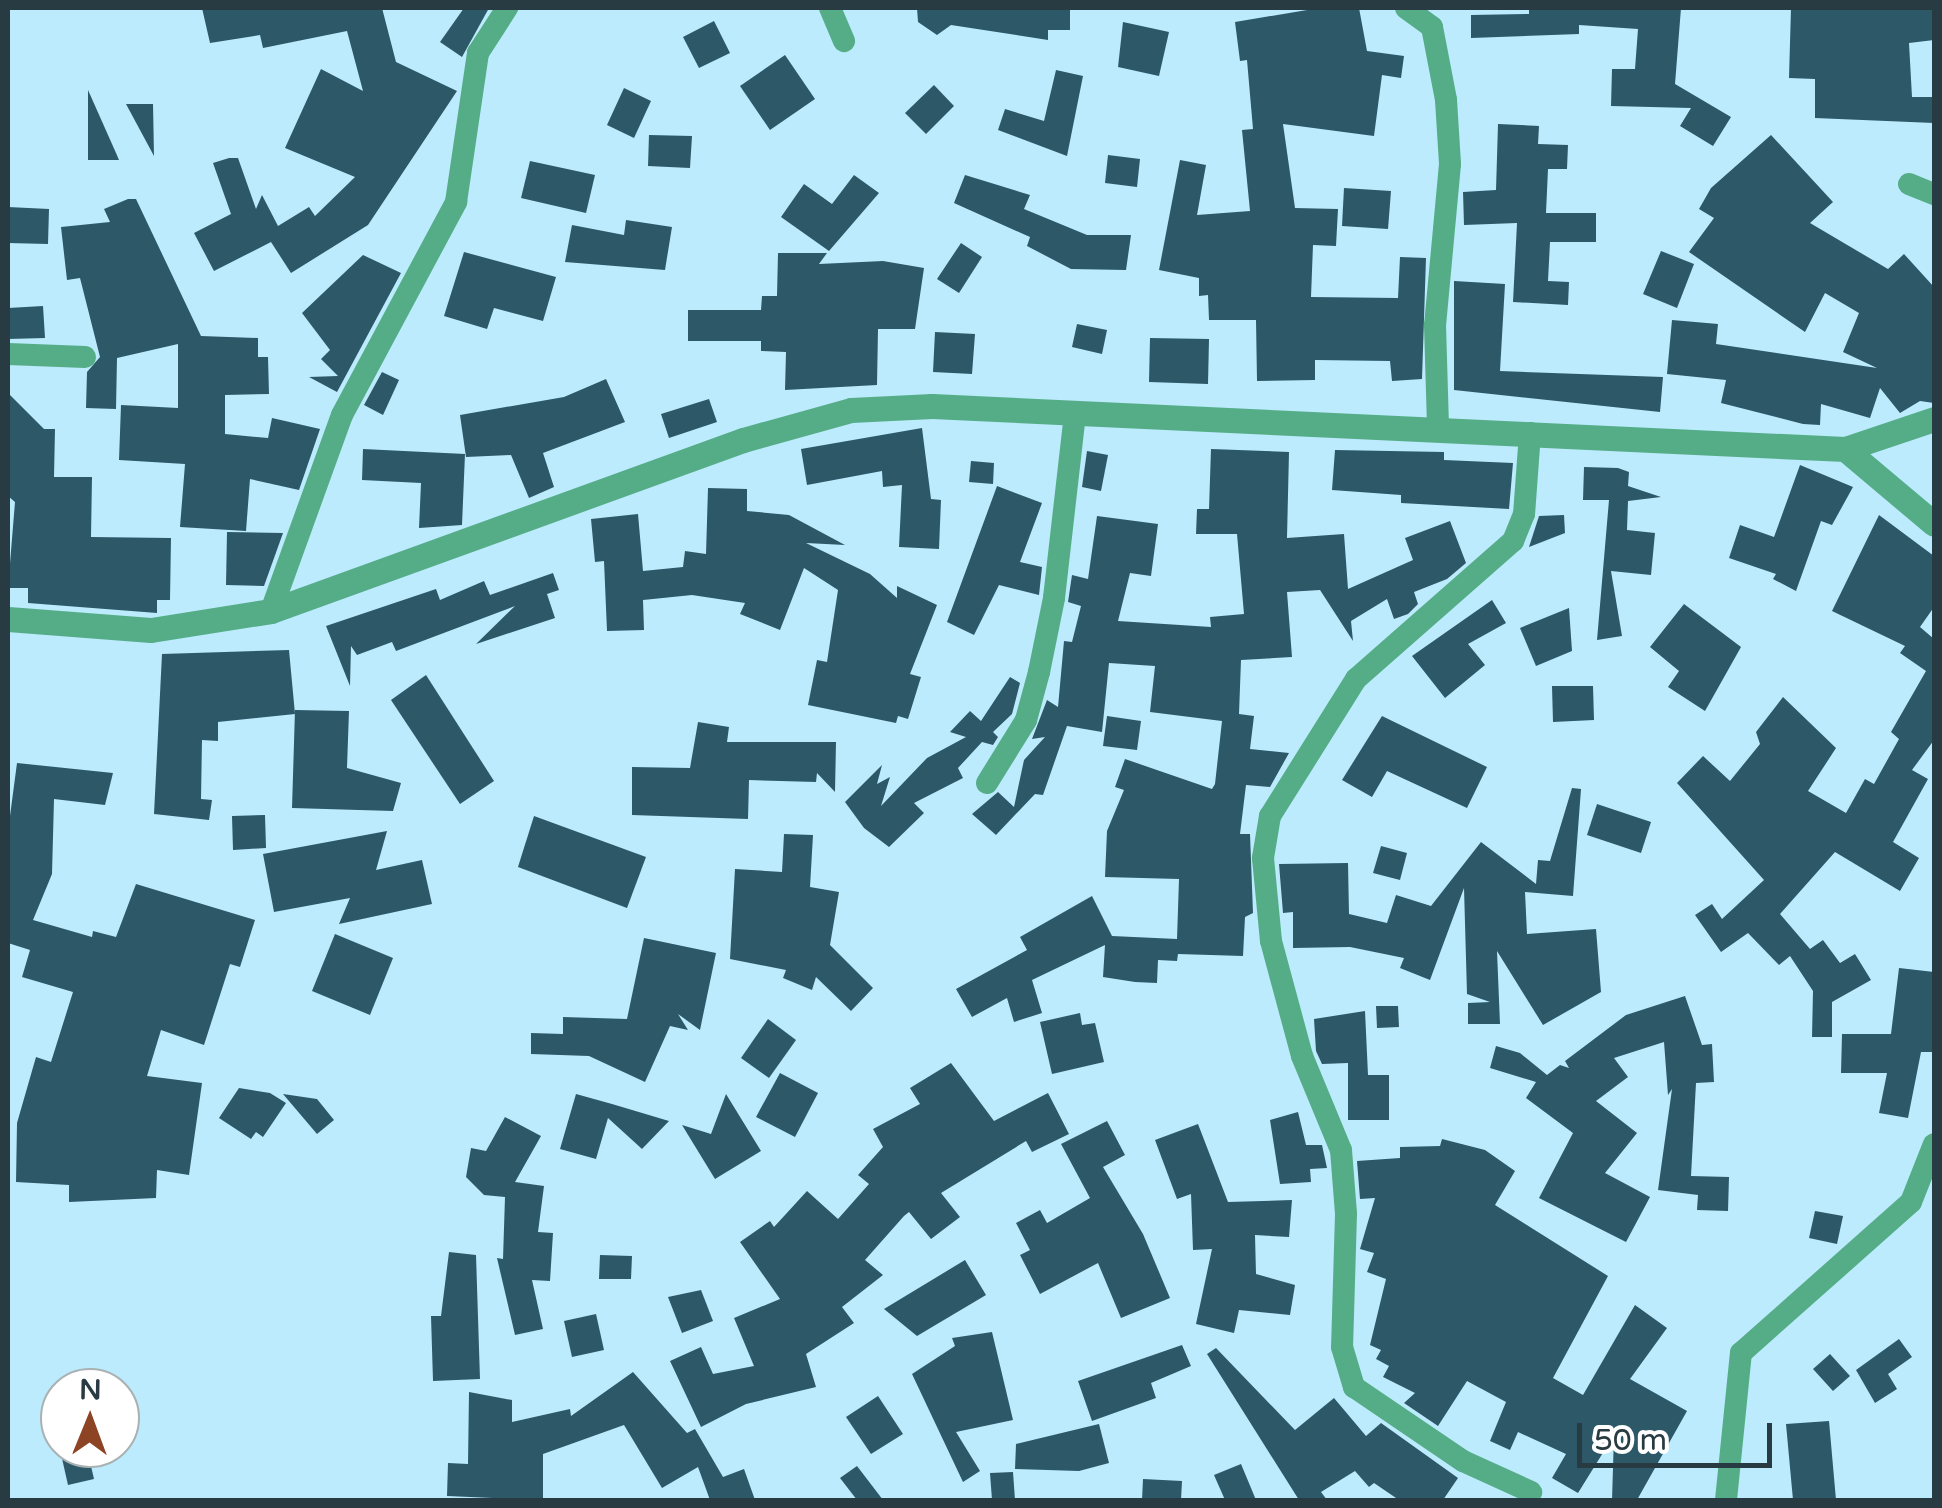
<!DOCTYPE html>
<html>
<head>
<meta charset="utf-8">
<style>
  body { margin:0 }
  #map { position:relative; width:1942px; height:1508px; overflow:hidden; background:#bcebfd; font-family:"Varela Round",sans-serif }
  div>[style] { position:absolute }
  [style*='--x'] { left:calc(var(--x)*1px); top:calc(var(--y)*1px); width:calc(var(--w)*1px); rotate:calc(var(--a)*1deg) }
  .building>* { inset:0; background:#2d5868 }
  .minor>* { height:22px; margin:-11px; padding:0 11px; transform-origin:11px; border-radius:11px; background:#55ad87 }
  .tertiary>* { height:25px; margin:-12.5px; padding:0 12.5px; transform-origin:12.5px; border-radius:12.5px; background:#55ad87 }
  span { translate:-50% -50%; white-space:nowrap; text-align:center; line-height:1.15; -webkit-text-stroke:10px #fff; paint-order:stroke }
  .frame { position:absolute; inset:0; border:10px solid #283b42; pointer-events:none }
  .north { position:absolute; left:40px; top:1368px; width:100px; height:100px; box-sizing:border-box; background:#fff; border:2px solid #a9b1b3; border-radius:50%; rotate:1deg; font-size:28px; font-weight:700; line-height:40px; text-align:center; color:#283b42 }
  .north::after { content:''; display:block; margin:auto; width:35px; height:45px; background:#8c4424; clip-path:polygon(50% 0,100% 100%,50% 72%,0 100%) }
  .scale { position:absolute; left:1577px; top:1423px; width:195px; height:45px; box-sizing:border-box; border:5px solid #283b42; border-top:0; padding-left:12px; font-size:30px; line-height:35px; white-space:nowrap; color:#283b42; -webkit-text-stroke:8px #fff; paint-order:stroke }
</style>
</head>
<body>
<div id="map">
  <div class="building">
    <div style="clip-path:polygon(202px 8px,382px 8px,396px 62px,457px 91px,368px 225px,291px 273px,271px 242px,214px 271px,194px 233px,231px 214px,213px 163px,229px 158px,238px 158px,256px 209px,262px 195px,278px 226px,309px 207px,315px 216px,355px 177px,285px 148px,321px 69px,363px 91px,347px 31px,263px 48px,260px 35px,210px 43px)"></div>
    <div style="clip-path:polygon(464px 8px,489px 8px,462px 57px,440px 42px)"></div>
    <div style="clip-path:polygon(917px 8px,1070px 8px,1070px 30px,1048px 30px,1048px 40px,951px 25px,937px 35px,918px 22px)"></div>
    <div style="clip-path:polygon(1319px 8px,1359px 8px,1367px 51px,1404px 56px,1401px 78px,1382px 75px,1374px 136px,1283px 124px,1295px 208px,1338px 209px,1336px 246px,1313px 245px,1311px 297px,1398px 298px,1400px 257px,1426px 258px,1422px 379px,1392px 381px,1390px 361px,1315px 360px,1315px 380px,1257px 381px,1256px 320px,1209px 320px,1208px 295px,1199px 296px,1199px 278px,1159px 270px,1180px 160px,1206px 165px,1197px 215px,1250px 211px,1242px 130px,1253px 129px,1247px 60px,1240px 61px,1235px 22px)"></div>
    <div style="clip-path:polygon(1529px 8px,1681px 8px,1675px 84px,1731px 117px,1713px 146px,1680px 126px,1691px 108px,1611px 106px,1612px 69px,1635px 69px,1638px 29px,1579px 25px,1579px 34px,1471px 38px,1471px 15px,1529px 14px)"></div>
    <div style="clip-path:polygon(1791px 8px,1934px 8px,1934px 40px,1909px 43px,1912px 97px,1934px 97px,1934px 123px,1815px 118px,1815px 79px,1789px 78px)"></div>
    <div style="clip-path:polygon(714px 21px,730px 53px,699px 68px,683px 37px)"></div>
    <div style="clip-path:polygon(1123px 22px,1169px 32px,1159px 76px,1118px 67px)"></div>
    <div style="clip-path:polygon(785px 55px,815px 99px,770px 130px,740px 86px)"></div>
    <div style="clip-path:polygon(1056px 70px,1083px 76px,1067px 156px,998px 130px,1005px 109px,1044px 121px)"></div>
    <div style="clip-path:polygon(934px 85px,954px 106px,926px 134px,905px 113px)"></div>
    <div style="clip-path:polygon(624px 88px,651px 101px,634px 138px,607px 125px)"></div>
    <div style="clip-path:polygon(88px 90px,116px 153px,119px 160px,88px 160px)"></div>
    <div style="clip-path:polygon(126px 104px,153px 104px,154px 156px)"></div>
    <div style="clip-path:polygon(1498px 124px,1539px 126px,1538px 144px,1568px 145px,1567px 169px,1548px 169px,1546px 213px,1596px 213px,1596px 242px,1550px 242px,1548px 281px,1569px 282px,1568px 305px,1513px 302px,1517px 223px,1464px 225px,1463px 192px,1496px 190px)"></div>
    <div style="clip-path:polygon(649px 135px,692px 136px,690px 168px,648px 166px)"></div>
    <div style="clip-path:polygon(1771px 135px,1833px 202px,1810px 223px,1888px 269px,1904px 254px,1934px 287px,1934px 403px,1920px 401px,1900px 413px,1880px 388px,1870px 418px,1821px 404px,1820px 425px,1803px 424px,1721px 403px,1726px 380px,1667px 374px,1672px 320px,1718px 324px,1716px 344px,1877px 368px,1843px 352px,1859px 313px,1825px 293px,1805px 332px,1689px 252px,1714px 218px,1699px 209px,1711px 188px)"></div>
    <div style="clip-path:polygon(1108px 155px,1140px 159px,1137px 187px,1105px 183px)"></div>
    <div style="clip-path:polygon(530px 161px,595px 175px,586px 213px,521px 198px)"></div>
    <div style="clip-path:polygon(854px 175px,879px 193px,829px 251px,781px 217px,804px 184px,832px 204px)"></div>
    <div style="clip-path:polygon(965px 175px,1030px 195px,1024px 209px,1087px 235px,1131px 235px,1126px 270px,1071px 269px,1027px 246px,1030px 237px,954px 203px)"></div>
    <div style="clip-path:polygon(1344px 188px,1391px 191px,1388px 229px,1342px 226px)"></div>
    <div style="clip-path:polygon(128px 199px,136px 199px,201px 336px,258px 338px,258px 357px,268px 357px,269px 394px,225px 395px,225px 434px,268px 438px,272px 418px,320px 429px,299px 490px,250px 479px,246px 531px,180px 527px,185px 464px,119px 460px,121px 405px,178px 408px,178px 344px,117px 358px,116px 409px,86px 408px,87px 372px,100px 357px,80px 278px,67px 280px,61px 227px,110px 222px,104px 209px)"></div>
    <div style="clip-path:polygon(8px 207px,49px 209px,48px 244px,8px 243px)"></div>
    <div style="clip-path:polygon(626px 220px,672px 227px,665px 270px,565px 262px,572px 225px,624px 235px)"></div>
    <div style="clip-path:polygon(961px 243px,982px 257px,959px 293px,937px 279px)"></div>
    <div style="clip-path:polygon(1661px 251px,1694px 264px,1677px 308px,1643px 294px)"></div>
    <div style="clip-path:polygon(464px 252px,556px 277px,543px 321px,494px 308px,487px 329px,444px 316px)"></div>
    <div style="clip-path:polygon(778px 253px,827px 253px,819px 264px,883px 261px,924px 268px,915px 329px,878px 329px,877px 385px,785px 390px,786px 352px,761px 351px,761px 341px,688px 341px,688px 310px,761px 310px,762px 296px,777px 296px)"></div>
    <div style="clip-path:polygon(363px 255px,401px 273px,337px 392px,309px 377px,338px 376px,321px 359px,330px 350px,302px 313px)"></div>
    <div style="clip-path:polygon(1454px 281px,1505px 284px,1500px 371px,1663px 377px,1660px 412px,1454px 390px)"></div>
    <div style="clip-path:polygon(43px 306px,45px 338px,8px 339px,8px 308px)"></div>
    <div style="clip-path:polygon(1077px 324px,1107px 330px,1102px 354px,1072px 347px)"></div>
    <div style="clip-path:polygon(935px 332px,975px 334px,972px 374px,933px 372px)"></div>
    <div style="clip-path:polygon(1150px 338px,1209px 339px,1208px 384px,1149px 382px)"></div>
    <div style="clip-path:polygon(382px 372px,399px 380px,383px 415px,364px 405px)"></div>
    <div style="clip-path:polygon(606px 379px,625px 422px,543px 453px,554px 487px,529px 498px,511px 455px,466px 457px,460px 415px,564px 397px)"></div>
    <div style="clip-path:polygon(8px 393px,44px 429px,55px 429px,54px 477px,92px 477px,91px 537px,171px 538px,170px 600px,157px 600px,157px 613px,28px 603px,28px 588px,8px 588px,15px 502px,8px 496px)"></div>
    <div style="clip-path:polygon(709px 399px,717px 422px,669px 438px,661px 414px)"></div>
    <div style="clip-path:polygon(922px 428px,931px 499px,941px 500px,939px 549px,899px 547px,902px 485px,883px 487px,882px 471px,807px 485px,801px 449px)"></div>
    <div style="clip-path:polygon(363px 449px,465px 454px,462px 525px,419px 528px,421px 483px,362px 480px)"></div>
    <div style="clip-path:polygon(1211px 449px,1289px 452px,1287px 538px,1344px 534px,1348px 589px,1413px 560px,1405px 538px,1450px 521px,1466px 563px,1447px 579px,1414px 592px,1418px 604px,1408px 614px,1394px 619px,1387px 599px,1351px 621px,1353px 641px,1320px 590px,1287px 592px,1292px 657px,1241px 660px,1239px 714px,1254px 716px,1250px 749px,1289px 753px,1270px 787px,1246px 785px,1240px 834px,1250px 834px,1253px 913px,1245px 917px,1243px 956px,1178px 954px,1177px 961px,1158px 960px,1157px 983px,1135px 982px,1103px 977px,1105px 945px,1032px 980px,1042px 1013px,1014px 1022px,1007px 998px,972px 1017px,956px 989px,1027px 950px,1020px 937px,1092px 896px,1112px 936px,1177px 939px,1179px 879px,1105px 877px,1107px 831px,1124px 790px,1115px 787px,1125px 759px,1212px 789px,1215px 784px,1222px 721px,1150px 712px,1155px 666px,1109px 663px,1102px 732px,1067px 726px,1043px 795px,1035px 794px,996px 835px,972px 814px,998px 792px,1014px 807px,1024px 760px,1045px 737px,1032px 739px,1047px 700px,1058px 707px,1064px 641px,1072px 642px,1081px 606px,1068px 602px,1072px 575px,1088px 579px,1097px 516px,1158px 524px,1151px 576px,1130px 573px,1118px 621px,1211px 627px,1210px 617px,1244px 614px,1237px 534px,1196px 534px,1197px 509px,1209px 509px)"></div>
    <div style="clip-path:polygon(1335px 450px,1444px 452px,1444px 460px,1513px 463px,1509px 509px,1401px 503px,1401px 495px,1332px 490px)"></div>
    <div style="clip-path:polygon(1087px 451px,1108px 455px,1101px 491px,1082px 487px)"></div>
    <div style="clip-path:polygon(971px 461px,994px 463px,993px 484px,969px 482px)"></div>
    <div style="clip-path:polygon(1800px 465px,1853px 487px,1832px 525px,1821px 521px,1796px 591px,1773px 579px,1776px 574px,1729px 558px,1740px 525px,1774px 537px)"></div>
    <div style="clip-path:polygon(1584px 467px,1618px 468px,1629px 472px,1628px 486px,1661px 497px,1628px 501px,1627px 530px,1655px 533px,1651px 575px,1611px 571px,1622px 636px,1597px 640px,1609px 500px,1583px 500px)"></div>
    <div style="clip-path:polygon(997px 486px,1042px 503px,1020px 562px,1042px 567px,1039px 595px,999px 585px,974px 635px,947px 622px)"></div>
    <div style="clip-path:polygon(708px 488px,747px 489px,747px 511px,789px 515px,845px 545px,806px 543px,870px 574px,897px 598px,897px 586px,937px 605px,910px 674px,921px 677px,908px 719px,898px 716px,896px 723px,808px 705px,817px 660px,827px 662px,838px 590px,804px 568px,780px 630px,740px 614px,745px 603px,692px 595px,643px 600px,644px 630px,607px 631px,604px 561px,595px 562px,591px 519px,638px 514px,643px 571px,683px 567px,685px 551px,706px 554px)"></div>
    <div style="clip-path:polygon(1564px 515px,1565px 533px,1529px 547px,1539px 516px)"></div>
    <div style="clip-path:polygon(1879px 515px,1934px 556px,1934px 607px,1920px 627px,1934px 639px,1934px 740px,1912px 770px,1928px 779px,1893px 842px,1919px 858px,1900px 891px,1835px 852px,1780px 914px,1810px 949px,1823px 940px,1840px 963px,1855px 954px,1871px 980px,1832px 1002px,1832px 1037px,1812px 1037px,1813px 991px,1790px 956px,1779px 965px,1748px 933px,1721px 952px,1695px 915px,1712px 904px,1722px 919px,1764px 880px,1677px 783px,1703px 756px,1730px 781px,1760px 744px,1756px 732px,1783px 697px,1836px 748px,1808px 791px,1846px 813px,1865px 779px,1874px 784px,1899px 739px,1891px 732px,1926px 671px,1900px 653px,1905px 646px,1832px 611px)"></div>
    <div style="clip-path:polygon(227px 532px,283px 533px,264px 586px,226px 585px)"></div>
    <div style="clip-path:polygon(553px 573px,559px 590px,547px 594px,555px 618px,476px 644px,515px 606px,396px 651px,392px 642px,357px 655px,351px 646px,350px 686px,326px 626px,436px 589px,440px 600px,484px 581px,490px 595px)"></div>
    <div style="clip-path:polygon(1492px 600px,1506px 623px,1468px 644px,1485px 665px,1445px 698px,1412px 656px)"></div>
    <div style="clip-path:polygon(1684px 604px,1741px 647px,1705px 711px,1668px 687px,1679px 671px,1650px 647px)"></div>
    <div style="clip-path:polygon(1569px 608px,1572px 651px,1536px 666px,1520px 628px)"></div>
    <div style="clip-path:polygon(289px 650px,295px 714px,218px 722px,218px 741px,202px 740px,201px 799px,212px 800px,209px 820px,154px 814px,162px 654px)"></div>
    <div style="clip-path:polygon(426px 675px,494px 781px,460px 804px,391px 700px)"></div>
    <div style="clip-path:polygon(1010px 677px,1020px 683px,1012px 714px,993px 732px,998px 737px,993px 745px,982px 742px,958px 768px,963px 778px,914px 803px,924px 813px,889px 847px,864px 828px,845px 802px,882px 765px,877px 784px,890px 777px,881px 806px,927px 758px,966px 737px,950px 732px,970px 711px,981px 721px)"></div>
    <div style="clip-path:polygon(1552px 686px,1593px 686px,1594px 720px,1553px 722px)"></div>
    <div style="clip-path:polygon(295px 710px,349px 711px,347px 768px,401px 783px,393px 811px,292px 808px)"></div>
    <div style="clip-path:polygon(1107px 716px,1141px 721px,1137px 750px,1103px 746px)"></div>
    <div style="clip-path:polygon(1382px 716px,1487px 767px,1467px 808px,1387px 771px,1372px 797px,1342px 780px)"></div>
    <div style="clip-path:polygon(698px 722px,729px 727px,727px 742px,836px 742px,835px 792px,817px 773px,816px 782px,749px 780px,748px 819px,632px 815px,632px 767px,690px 768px)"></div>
    <div style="clip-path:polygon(17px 763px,113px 773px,105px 805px,54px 799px,52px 874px,33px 920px,92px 937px,93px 931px,116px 937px,136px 884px,255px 920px,240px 967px,230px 964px,204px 1045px,161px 1030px,147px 1076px,202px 1083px,189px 1175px,157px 1170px,156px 1198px,69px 1202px,69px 1185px,16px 1182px,17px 1123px,36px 1057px,51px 1062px,73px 992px,22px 977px,30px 950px,8px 943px,8px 831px)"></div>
    <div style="clip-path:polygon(1572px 788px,1581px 789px,1573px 896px,1525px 892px,1527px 934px,1596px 929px,1601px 992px,1543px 1025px,1497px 951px,1500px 1024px,1468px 1024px,1468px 1003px,1490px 1002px,1467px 994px,1464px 888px,1430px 980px,1400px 968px,1404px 958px,1350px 947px,1293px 948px,1293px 912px,1283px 913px,1279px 864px,1348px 863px,1349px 914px,1387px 923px,1396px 895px,1431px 906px,1481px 842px,1536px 884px,1538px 860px,1550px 861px)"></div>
    <div style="clip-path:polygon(1597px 804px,1651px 822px,1641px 853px,1587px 835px)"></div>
    <div style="clip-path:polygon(265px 815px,266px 848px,233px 850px,232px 816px)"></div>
    <div style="clip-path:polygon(534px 816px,646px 857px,627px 908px,518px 867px)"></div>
    <div style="clip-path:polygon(387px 831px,376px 870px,422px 860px,432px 904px,339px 924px,350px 898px,274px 912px,263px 854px)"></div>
    <div style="clip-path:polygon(784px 834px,813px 835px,810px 887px,839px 892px,830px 945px,873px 988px,851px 1011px,816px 977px,812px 990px,783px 978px,786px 970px,730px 959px,735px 869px,782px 872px)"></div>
    <div style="clip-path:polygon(1381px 846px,1407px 853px,1400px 880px,1373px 873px)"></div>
    <div style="clip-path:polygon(335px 934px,393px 958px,370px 1015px,312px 991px)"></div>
    <div style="clip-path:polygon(644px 938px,716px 953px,700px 1030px,678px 1014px,688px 1030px,670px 1026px,645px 1082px,589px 1056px,531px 1054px,531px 1033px,563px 1034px,563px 1017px,627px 1019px)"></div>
    <div style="clip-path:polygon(1899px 968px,1934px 972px,1934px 1052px,1921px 1052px,1908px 1118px,1879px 1113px,1887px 1073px,1841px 1073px,1842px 1034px,1891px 1034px)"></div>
    <div style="clip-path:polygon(1685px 996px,1702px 1045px,1712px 1044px,1714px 1082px,1696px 1083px,1691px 1176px,1729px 1177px,1728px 1211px,1697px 1210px,1698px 1195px,1658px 1190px,1672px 1089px,1668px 1095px,1664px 1042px,1614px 1058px,1628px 1077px,1596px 1101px,1637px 1133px,1605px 1173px,1650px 1197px,1626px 1242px,1539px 1198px,1573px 1133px,1526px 1098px,1536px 1082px,1490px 1068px,1496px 1046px,1520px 1053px,1547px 1075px,1560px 1065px,1569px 1068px,1565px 1061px,1626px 1015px)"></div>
    <div style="clip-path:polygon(1376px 1006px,1398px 1006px,1399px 1027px,1377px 1028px)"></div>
    <div style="clip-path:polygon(1365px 1011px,1368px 1075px,1389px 1075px,1389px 1120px,1348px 1120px,1348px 1063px,1322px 1064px,1316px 1051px,1314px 1019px)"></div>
    <div style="clip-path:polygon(1080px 1013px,1082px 1025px,1095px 1023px,1104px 1062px,1052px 1074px,1040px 1022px)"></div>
    <div style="clip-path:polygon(768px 1019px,796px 1040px,769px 1078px,741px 1058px)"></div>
    <div style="clip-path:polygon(951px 1063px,994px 1121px,1048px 1093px,1069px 1134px,1032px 1152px,1026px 1141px,941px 1193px,960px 1217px,931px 1239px,909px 1212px,904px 1216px,865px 1260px,883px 1275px,842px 1307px,854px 1323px,806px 1354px,816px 1387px,746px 1404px,701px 1427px,670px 1361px,701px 1347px,713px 1374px,754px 1366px,734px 1318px,780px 1299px,740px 1242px,770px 1221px,774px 1227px,807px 1191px,838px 1219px,869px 1184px,858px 1175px,883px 1147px,873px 1129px,920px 1104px,910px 1088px)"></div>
    <div style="clip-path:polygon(780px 1073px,818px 1093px,795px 1137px,756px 1117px)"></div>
    <div style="clip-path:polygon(239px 1088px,270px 1093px,286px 1103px,263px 1137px,256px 1132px,251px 1139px,219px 1118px)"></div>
    <div style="clip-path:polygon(283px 1094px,317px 1099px,334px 1120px,317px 1134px)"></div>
    <div style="clip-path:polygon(576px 1094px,612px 1104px,669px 1121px,642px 1149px,608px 1118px,596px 1159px,560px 1149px)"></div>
    <div style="clip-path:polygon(726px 1094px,761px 1151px,715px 1179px,682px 1125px,711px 1134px)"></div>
    <div style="clip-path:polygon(1298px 1112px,1306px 1145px,1322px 1145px,1327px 1168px,1310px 1169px,1311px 1182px,1280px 1184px,1270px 1120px)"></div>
    <div style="clip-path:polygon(505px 1117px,541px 1136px,515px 1182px,544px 1186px,538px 1232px,553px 1233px,550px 1281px,532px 1280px,543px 1329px,515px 1335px,497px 1258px,503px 1259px,505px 1197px,484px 1195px,466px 1177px,471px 1148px,486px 1151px)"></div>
    <div style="clip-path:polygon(1107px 1121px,1125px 1155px,1103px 1167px,1143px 1234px,1170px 1298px,1121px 1318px,1098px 1263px,1040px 1294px,1020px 1255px,1030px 1250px,1016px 1223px,1040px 1210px,1047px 1223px,1090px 1198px,1061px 1144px)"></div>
    <div style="clip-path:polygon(1198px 1124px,1228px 1202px,1292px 1200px,1289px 1237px,1255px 1235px,1256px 1274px,1295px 1285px,1290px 1315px,1239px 1310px,1234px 1333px,1196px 1324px,1212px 1249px,1193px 1250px,1191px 1194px,1177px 1199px,1155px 1140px)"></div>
    <div style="clip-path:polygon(1442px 1139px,1485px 1150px,1515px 1171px,1495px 1205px,1608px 1276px,1553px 1378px,1583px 1395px,1635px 1305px,1667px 1328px,1630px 1379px,1687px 1411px,1637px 1500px,1612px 1500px,1614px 1435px,1578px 1493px,1552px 1478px,1566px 1454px,1518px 1432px,1510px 1450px,1490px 1441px,1506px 1402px,1467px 1381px,1438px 1426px,1404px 1403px,1415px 1393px,1383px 1377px,1389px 1366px,1376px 1359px,1381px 1350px,1370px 1345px,1386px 1279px,1367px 1272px,1374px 1253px,1360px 1249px,1375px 1198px,1360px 1199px,1357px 1161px,1400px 1158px,1400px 1147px,1440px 1146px)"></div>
    <div style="clip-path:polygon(1815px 1211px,1843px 1216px,1837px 1244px,1809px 1238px)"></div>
    <div style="clip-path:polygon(449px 1252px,476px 1255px,480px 1379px,433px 1381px,431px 1316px,441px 1316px)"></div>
    <div style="clip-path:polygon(600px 1255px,632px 1256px,631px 1279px,599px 1279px)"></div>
    <div style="clip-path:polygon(965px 1260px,986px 1295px,917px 1336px,884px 1309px)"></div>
    <div style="clip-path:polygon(701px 1290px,713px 1321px,682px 1333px,668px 1297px)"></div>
    <div style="clip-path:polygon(596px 1314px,604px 1350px,572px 1357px,564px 1321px)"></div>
    <div style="clip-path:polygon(992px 1332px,1013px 1420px,956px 1432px,980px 1471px,963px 1482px,912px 1374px,955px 1346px,952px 1338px)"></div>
    <div style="clip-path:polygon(1899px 1339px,1912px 1357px,1888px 1374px,1897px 1389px,1875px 1403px,1856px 1370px)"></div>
    <div style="clip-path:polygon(1182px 1345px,1191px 1366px,1151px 1383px,1156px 1398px,1092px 1421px,1078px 1381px)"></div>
    <div style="clip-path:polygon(1216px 1348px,1295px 1430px,1334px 1398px,1366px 1436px,1381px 1423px,1458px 1478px,1443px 1500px,1399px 1500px,1374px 1483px,1369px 1487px,1355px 1471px,1321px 1492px,1327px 1500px,1299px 1500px,1207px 1354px)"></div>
    <div style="clip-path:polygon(1830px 1354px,1850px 1376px,1833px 1391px,1813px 1369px)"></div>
    <div style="clip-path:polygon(633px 1372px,687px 1433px,695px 1429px,723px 1477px,744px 1469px,755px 1500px,710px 1500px,698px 1467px,662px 1488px,624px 1425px,543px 1454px,543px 1500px,447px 1496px,448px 1463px,468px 1464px,469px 1392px,512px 1400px,512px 1422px,570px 1409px,571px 1416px)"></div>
    <div style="clip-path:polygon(878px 1396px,903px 1434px,871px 1454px,846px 1417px)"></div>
    <div style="clip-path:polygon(1829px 1421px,1836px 1500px,1793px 1500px,1786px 1424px)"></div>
    <div style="clip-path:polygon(1099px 1424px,1109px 1463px,1079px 1471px,1015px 1469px,1016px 1444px)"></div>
    <div style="clip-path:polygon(87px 1449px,94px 1479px,68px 1485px,61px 1454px)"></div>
    <div style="clip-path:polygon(1241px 1464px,1256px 1500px,1225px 1500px,1214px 1475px)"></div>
    <div style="clip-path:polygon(857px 1466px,883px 1500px,857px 1500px,840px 1478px)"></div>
    <div style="clip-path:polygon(1013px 1472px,1015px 1500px,992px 1500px,990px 1473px)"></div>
    <div style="clip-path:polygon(1143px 1479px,1182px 1481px,1181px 1500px,1142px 1500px)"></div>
  </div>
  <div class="minor">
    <div style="--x:830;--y:8;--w:36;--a:67"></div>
    <div style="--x:1406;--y:8;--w:32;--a:36"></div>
    <div style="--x:1432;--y:27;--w:74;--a:79.1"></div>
    <div style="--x:1446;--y:100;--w:64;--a:86.4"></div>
    <div style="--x:1450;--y:164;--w:162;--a:95.3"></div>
    <div style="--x:1435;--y:325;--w:103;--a:88.3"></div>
    <div style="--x:1909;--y:184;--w:27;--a:22"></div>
    <div style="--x:8;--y:354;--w:77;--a:2.2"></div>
    <div style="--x:1530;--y:433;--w:81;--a:94.2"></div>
    <div style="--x:1524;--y:514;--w:29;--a:112"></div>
    <div style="--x:1513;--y:541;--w:209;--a:138.7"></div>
    <div style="--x:1356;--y:679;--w:162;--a:122.1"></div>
    <div style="--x:1270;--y:816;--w:43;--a:99.5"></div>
    <div style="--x:1263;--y:858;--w:83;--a:84.5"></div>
    <div style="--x:1271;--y:941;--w:119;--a:74.9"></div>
    <div style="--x:1302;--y:1056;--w:102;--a:67.5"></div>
    <div style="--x:1341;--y:1150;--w:64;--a:85.5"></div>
    <div style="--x:1346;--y:1214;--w:133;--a:91.7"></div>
    <div style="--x:1342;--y:1347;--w:42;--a:73.3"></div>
    <div style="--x:1354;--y:1387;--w:132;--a:34.2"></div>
    <div style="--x:1463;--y:1461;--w:75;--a:24.5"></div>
    <div style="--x:271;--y:611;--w:208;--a:-70.1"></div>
    <div style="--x:342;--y:415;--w:242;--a:-61.8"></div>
    <div style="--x:456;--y:202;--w:151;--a:-81.6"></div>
    <div style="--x:478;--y:53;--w:54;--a:-57.2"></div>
    <div style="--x:987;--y:783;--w:74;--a:-58.2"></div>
    <div style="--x:1026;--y:720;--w:50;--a:-74.8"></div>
    <div style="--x:1039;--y:672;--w:76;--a:-78.5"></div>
    <div style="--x:1054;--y:598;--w:186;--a:-83.5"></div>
    <div style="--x:1726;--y:1500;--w:148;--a:-84.2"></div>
    <div style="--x:1741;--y:1353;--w:227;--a:-41.6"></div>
    <div style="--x:1911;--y:1202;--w:62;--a:-68.4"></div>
  </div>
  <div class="tertiary">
    <div style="--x:1845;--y:449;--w:116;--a:40.1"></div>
    <div style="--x:8;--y:619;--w:143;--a:4.4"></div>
    <div style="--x:151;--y:630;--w:121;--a:-9"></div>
    <div style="--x:271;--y:611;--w:502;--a:-19.91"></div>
    <div style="--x:743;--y:440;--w:112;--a:-15.5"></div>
    <div style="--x:851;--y:410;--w:81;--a:-2.8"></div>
    <div style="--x:932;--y:406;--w:914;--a:2.7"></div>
    <div style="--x:1845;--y:449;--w:94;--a:-18.6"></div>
  </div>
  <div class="frame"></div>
  <div class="north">N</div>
  <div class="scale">50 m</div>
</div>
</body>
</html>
